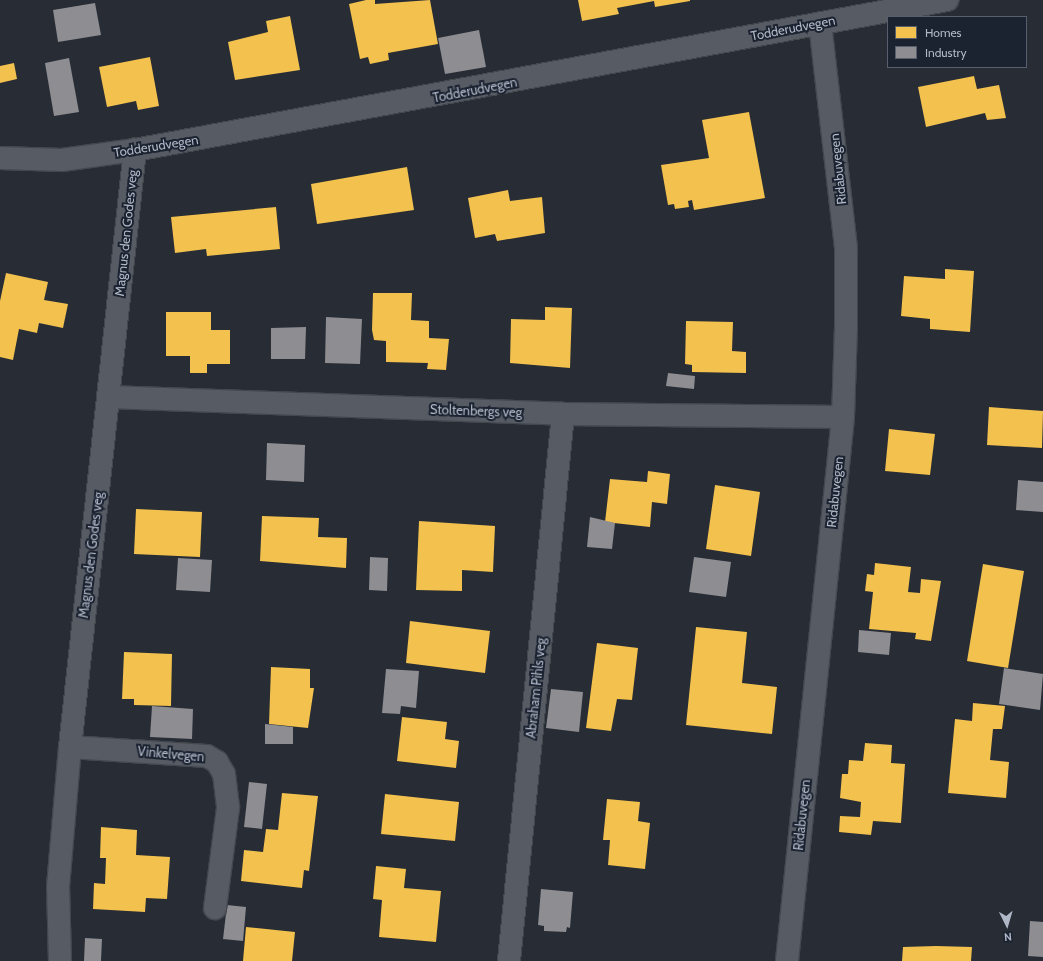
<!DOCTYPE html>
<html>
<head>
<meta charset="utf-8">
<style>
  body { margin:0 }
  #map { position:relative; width:1043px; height:961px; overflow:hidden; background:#272c35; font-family:Cabin,sans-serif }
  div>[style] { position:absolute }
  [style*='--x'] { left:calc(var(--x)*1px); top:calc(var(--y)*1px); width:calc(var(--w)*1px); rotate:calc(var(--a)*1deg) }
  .homes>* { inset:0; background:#f2c14e }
  .industry>* { inset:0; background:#8d8d92 }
  .roads { filter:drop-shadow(1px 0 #43474e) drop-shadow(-1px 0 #43474e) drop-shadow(0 1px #43474e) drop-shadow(0 -1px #43474e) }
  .street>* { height:22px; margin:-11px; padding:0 11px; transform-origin:11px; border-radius:11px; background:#575b64 }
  span { translate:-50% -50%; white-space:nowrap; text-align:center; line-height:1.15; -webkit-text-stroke:4px #1b2230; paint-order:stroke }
  .street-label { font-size:13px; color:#b0b8c7 }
  .legend { position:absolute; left:887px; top:16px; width:140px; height:52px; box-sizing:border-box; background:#1b2230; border:1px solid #575e6c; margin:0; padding:5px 7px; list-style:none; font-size:12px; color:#b0b8c7 }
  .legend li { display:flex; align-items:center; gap:8px; height:20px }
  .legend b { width:20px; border:1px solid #575e6c }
  .north { position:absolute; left:987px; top:905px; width:40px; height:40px; -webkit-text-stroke:3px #1b2230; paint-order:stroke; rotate:175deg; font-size:11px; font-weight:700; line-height:16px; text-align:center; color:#b0b8c7 }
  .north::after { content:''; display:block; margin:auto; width:14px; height:18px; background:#b0b8c7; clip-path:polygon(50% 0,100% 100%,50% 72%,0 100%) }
</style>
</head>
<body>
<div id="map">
  <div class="homes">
    <div style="clip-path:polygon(366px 0,375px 0,375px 4px,430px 0,438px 44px,388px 53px,389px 60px,370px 64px,368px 57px,360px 59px,349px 4px)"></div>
    <div style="clip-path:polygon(578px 0,690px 0,690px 1px,655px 7px,654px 1px,617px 8px,619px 14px,582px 21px)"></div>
    <div style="clip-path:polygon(290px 16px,300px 70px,235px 80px,228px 42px,268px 32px,266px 21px)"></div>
    <div style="clip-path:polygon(150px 57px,159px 106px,138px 110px,136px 101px,107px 107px,99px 67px)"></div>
    <div style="clip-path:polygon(14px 63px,17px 79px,0 83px,0 66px)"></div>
    <div style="clip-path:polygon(974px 76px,977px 89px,999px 85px,1006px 118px,987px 120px,985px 113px,926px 127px,918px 87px)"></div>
    <div style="clip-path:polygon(749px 112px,765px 198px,694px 210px,692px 200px,688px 201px,689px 207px,675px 209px,674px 204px,668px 205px,661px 165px,709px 158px,702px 120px)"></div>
    <div style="clip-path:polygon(407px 167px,414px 210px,317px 224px,311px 184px)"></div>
    <div style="clip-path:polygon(508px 190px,510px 201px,542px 197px,545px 233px,497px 241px,495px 234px,475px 238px,468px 198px)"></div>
    <div style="clip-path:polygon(276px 207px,280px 249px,207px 256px,206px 249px,175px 253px,171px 217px)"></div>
    <div style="clip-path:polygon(945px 269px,974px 271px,970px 332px,930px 329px,930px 319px,901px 316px,904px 276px,945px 279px)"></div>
    <div style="clip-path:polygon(6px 273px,48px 282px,44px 300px,68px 304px,63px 328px,39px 323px,37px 333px,19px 329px,13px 360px,0 357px,0 301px)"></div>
    <div style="clip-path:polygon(373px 293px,412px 293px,411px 320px,429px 321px,429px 338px,449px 339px,446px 370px,427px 369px,428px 363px,386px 362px,386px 341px,374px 340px,372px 330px)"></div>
    <div style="clip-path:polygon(545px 307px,572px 308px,570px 368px,510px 363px,511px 319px,545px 320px)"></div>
    <div style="clip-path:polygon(166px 312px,211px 312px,211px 330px,230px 330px,230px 364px,207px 364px,207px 373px,190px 373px,190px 356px,166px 356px)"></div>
    <div style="clip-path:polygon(686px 321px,733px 322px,732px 351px,746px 352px,746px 373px,692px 372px,692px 365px,685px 364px)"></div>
    <div style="clip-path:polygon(989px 407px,1043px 411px,1042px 448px,987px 445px)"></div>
    <div style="clip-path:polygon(889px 429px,935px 434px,930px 475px,885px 471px)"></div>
    <div style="clip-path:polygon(648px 471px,670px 474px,667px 504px,652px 502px,650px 527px,605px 522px,610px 479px,647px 482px)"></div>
    <div style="clip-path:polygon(715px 485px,760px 492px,751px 556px,706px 549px)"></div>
    <div style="clip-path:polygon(136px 509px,202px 512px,200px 557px,134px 554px)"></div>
    <div style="clip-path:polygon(262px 516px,319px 518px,318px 537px,347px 538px,346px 568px,260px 561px)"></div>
    <div style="clip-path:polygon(419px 521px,495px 526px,493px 572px,462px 570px,462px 591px,416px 590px)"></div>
    <div style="clip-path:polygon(875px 563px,911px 567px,908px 592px,920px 593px,921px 579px,941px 581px,931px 641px,915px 639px,916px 633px,869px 629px,873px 592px,865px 591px,867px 574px,874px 575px)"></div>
    <div style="clip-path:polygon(983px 564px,1024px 571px,1008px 668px,967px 661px)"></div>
    <div style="clip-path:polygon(410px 621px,490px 631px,485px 673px,406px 663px)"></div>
    <div style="clip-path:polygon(696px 627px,747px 632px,742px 683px,777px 687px,772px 734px,686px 725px)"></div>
    <div style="clip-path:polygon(597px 643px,638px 648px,632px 700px,617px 699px,611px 731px,586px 728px)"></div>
    <div style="clip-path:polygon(124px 652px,172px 654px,171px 706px,134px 705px,134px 699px,122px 699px)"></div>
    <div style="clip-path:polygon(271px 667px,310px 669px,310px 688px,314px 688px,308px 728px,269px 724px)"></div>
    <div style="clip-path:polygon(973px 703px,1005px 706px,1002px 729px,993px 729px,990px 760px,1009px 762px,1006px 798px,948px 793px,955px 719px,972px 721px)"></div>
    <div style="clip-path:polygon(402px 717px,447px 722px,445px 739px,459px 741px,456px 768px,397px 761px)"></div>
    <div style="clip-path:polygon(865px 743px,892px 745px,891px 763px,905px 764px,901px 823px,873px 821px,871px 835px,839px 832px,840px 816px,860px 817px,861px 802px,840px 798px,842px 774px,848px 774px,849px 760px,863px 761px)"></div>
    <div style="clip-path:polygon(282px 793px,318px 796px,309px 871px,304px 870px,302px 888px,241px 881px,244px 850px,263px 852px,266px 829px,278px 830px)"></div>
    <div style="clip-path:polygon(385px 794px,459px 802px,455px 841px,381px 834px)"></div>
    <div style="clip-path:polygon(607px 799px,640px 802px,638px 821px,650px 823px,645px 869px,608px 865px,610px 840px,603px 840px)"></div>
    <div style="clip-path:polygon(101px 827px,137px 830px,136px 855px,170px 857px,167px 899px,146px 898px,145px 912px,93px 909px,94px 883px,105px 884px,106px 858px,100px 858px)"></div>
    <div style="clip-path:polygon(376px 866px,406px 869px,404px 888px,441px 891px,436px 942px,379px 937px,382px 900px,373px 899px)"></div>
    <div style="clip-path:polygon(246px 927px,295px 932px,292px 961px,243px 961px)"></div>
    <div style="clip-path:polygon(936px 946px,972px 947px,971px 961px,902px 961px,903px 947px)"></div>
  </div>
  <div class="industry">
    <div style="clip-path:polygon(95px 3px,101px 35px,58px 42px,53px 10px)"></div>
    <div style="clip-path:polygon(479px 30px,486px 67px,445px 74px,438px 38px)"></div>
    <div style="clip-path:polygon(69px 58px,79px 112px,54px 116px,45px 63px)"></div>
    <div style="clip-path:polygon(326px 317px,362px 319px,360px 364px,325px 363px)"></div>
    <div style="clip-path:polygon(306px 327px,305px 359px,271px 359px,271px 328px)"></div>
    <div style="clip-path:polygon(668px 373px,695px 376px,694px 389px,666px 386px)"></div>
    <div style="clip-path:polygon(267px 443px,305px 445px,304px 482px,266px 480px)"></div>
    <div style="clip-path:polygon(1018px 480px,1043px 482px,1043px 512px,1016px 510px)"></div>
    <div style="clip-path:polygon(590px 517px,615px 523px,612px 549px,587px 547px)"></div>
    <div style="clip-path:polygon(370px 557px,388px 558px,387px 591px,369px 590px)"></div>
    <div style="clip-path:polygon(694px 557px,731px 562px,726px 597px,689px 592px)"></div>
    <div style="clip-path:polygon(178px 558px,212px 560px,210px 592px,176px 590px)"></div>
    <div style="clip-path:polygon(859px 630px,891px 633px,889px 655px,858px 652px)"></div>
    <div style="clip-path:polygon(1004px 668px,1043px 674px,1040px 710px,999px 704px)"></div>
    <div style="clip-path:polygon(386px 669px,419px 671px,416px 708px,401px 706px,400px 714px,382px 713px)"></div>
    <div style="clip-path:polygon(551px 689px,583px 692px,579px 732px,546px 728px)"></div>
    <div style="clip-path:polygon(152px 706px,193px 709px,192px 739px,150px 737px)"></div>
    <div style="clip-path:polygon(265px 724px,293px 727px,293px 744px,265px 744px)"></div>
    <div style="clip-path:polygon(249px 782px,267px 784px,262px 829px,244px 827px)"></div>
    <div style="clip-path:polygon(541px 889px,573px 892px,570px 928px,567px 927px,566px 932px,544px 931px,544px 926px,538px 925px)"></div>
    <div style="clip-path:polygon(227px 905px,246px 907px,243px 941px,223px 939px)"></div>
    <div style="clip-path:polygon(1030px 921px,1043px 922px,1043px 957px,1028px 956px)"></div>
    <div style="clip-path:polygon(85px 938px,102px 939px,101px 961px,84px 961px)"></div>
  </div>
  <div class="roads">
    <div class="street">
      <div style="--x:0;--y:158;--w:62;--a:1.8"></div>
      <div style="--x:62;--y:160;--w:74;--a:-7.8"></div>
      <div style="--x:135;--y:150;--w:826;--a:-10.47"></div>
      <div style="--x:109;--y:397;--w:454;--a:2.1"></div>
      <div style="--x:563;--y:414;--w:280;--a:0.6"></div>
      <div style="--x:70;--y:747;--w:137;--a:3.8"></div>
      <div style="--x:207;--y:756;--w:12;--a:31"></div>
      <div style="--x:217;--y:762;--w:14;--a:60"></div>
      <div style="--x:224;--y:774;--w:34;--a:83"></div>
      <div style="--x:228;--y:808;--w:101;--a:97.4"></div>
      <div style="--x:60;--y:961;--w:74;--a:-91.5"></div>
      <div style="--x:58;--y:887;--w:141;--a:-85.1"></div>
      <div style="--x:70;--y:747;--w:601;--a:-83.79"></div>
      <div style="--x:509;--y:961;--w:550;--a:-84.36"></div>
      <div style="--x:787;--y:961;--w:547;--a:-84.12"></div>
      <div style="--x:843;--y:417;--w:89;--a:-88.1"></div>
      <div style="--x:846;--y:328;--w:80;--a:-90"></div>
      <div style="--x:846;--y:248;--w:226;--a:-96.6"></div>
    </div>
  </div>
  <div class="street-label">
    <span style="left:793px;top:28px;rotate:-11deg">Todderudvegen</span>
    <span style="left:475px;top:90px;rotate:-11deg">Todderudvegen</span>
    <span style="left:156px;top:146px;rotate:-9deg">Todderudvegen</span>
    <span style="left:838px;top:169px;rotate:-96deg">Ridabuvegen</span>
    <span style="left:126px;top:233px;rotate:-84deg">Magnus den Godes veg</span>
    <span style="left:476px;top:411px;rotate:2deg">Stoltenbergs veg</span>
    <span style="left:835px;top:492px;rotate:-84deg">Ridabuvegen</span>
    <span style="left:91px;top:555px;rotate:-83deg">Magnus den Godes veg</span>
    <span style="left:536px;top:688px;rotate:-84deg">Abraham Pihls veg</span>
    <span style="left:171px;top:754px;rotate:5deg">Vinkelvegen</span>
    <span style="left:802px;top:815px;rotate:-84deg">Ridabuvegen</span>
  </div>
  <ul class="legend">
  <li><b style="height:11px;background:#f2c14e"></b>Homes</li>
  <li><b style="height:11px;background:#8d8d92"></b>Industry</li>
  </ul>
  <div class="north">N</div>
</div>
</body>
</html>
